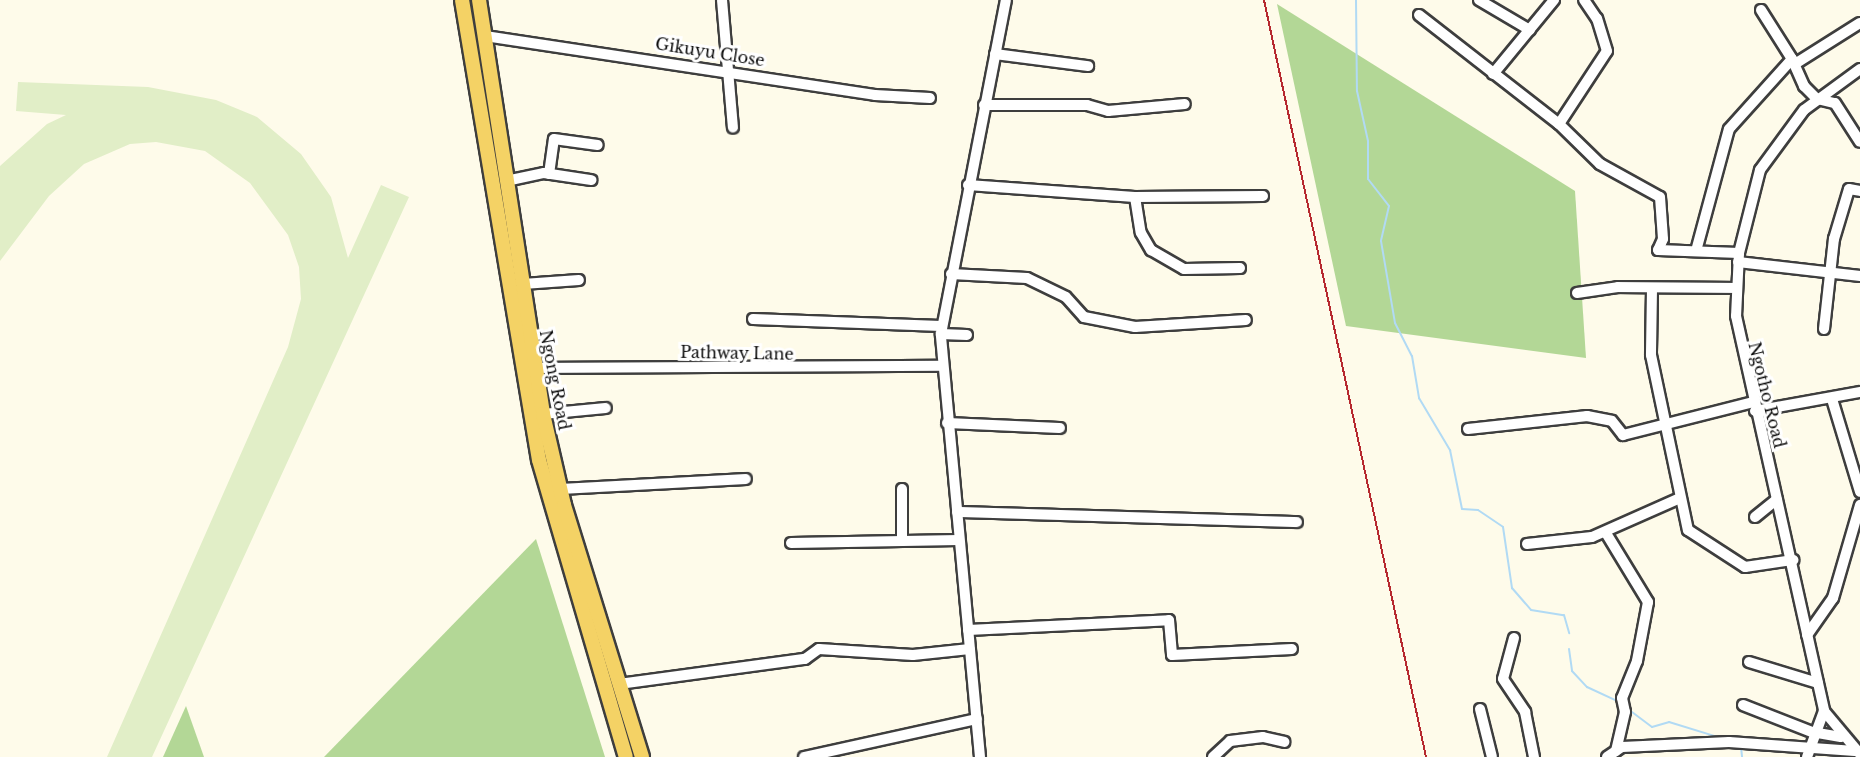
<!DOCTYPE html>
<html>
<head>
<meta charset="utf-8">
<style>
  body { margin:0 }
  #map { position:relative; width:1860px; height:757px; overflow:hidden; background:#fefbea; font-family:"Libre Baskerville",serif }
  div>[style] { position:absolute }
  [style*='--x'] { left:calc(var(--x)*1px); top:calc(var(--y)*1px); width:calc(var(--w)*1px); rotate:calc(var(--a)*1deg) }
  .forest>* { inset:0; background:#b3d796 }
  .pitch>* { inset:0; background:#e1eec7 }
  .stream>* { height:2px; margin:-1px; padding:0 1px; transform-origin:1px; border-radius:1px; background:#b1daf4 }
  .roads { filter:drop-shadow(2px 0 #3e3e3e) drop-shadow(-2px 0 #3e3e3e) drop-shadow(0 2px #3e3e3e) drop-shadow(0 -2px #3e3e3e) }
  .minor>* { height:10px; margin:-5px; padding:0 5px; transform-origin:5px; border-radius:5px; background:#fff }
  .major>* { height:14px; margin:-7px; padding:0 7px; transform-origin:7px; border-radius:7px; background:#f4d265 }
  .rail>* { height:2px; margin:-1px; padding:0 1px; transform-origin:1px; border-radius:1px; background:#b6292f }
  span { translate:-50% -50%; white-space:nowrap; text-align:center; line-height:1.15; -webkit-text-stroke:6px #fff; paint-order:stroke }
  .street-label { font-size:16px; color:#0b0b0b }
</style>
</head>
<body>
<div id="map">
  <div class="forest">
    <div style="clip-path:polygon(1277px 4px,1575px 191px,1586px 358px,1346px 326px)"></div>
    <div style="clip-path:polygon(536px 539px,605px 757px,324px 757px)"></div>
    <div style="clip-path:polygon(186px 706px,204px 757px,163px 757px)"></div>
  </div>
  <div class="pitch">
    <div style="clip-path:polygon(18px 82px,148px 87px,216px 100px,257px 117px,301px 154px,331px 197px,348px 258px,381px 185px,409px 197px,152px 757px,107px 757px,288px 347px,301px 299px,299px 267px,288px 235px,250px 183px,205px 151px,156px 142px,130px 144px,84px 164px,49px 196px,0 261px,0 166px,47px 124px,66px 115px,16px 111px)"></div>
  </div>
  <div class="stream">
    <div style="--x:1356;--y:0;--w:91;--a:89.4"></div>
    <div style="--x:1357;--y:91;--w:51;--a:77.6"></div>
    <div style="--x:1368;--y:141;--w:38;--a:90"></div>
    <div style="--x:1368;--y:179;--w:34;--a:52"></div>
    <div style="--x:1389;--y:206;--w:36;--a:103"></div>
    <div style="--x:1381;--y:241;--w:83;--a:80.3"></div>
    <div style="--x:1395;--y:323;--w:37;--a:63"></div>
    <div style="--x:1412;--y:356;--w:43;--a:80.5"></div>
    <div style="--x:1419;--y:398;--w:61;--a:59.2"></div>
    <div style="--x:1450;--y:450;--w:60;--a:78.5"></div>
    <div style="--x:1462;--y:509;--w:16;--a:4"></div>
    <div style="--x:1478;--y:510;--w:30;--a:34"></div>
    <div style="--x:1503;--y:527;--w:62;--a:81.6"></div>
    <div style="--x:1512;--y:588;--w:29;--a:49"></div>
    <div style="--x:1531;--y:610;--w:33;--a:9"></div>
    <div style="--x:1564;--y:615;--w:19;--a:74"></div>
    <div style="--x:1569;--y:649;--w:22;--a:82"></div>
    <div style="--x:1572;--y:671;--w:22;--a:47"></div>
    <div style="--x:1587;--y:687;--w:33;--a:25"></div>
    <div style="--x:1632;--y:712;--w:25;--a:37"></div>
    <div style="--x:1652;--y:727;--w:18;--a:-16"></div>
    <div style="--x:1669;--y:722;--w:54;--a:17.1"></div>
    <div style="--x:1741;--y:747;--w:10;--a:84"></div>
  </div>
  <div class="roads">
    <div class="minor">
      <div style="--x:722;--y:0;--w:128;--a:85.1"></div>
      <div style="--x:1479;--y:0;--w:59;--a:30.5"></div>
      <div style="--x:1761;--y:10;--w:58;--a:57.7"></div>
      <div style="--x:1419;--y:15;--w:177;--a:37.9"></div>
      <div style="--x:1559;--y:124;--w:57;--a:44.3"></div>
      <div style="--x:1600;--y:164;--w:68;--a:28.8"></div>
      <div style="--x:1660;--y:197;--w:42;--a:85.9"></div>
      <div style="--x:1663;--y:239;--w:12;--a:114"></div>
      <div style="--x:1658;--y:250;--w:81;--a:2.1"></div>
      <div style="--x:485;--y:36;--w:394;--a:8.6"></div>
      <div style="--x:875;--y:95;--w:55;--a:3.1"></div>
      <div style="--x:995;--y:54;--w:94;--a:7.4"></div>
      <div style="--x:1798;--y:62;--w:73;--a:-32.2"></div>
      <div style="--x:1860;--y:69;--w:69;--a:143.8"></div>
      <div style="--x:1804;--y:110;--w:74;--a:126.3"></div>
      <div style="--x:1760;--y:170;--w:86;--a:104.2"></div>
      <div style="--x:1739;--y:253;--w:63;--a:92.7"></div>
      <div style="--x:1736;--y:316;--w:405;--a:77.4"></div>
      <div style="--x:1824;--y:711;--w:56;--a:50.1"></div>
      <div style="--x:1493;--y:74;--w:96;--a:-50.5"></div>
      <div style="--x:984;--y:105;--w:103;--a:0"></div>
      <div style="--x:1087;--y:105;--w:22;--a:16"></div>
      <div style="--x:1108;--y:111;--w:77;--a:-5.2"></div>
      <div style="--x:1559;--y:124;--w:87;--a:-56.7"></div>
      <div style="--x:1607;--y:51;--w:34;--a:-107"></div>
      <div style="--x:1597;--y:19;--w:23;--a:-124"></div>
      <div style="--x:549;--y:174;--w:35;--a:-82"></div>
      <div style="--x:554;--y:139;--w:44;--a:7.8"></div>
      <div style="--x:506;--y:181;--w:39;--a:-12"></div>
      <div style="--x:544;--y:173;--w:48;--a:8.5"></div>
      <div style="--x:968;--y:185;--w:167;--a:4.1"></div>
      <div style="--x:1135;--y:197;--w:128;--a:-0.4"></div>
      <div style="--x:1135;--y:197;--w:36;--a:81"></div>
      <div style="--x:1141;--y:233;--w:20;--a:60"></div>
      <div style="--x:1151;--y:250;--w:38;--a:30"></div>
      <div style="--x:1184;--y:269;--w:56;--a:-1"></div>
      <div style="--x:1696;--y:251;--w:126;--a:-74.9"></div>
      <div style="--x:1729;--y:129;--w:94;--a:-48"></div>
      <div style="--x:1792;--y:59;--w:30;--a:66"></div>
      <div style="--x:1804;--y:86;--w:18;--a:45"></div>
      <div style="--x:1817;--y:99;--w:18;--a:13"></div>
      <div style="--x:1835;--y:103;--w:46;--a:57.3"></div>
      <div style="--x:1738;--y:262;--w:123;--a:6.5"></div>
      <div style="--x:951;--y:274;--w:76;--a:3"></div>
      <div style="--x:1027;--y:278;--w:43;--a:26"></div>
      <div style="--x:1066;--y:297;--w:27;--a:48"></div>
      <div style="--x:1084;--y:317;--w:52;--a:11.1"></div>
      <div style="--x:1135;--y:327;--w:111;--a:-3.6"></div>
      <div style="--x:523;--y:284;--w:56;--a:-4.1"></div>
      <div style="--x:1652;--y:289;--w:66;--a:90.9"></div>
      <div style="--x:1651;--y:355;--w:179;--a:78.1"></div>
      <div style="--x:1688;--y:530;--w:68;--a:33"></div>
      <div style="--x:1745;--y:567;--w:49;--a:-8.3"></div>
      <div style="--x:1577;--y:293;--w:41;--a:-8.3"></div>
      <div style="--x:1618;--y:287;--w:118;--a:0.5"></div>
      <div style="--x:753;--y:319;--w:188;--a:2.1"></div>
      <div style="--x:1824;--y:329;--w:91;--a:-83.7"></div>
      <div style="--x:1834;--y:239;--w:52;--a:-73.3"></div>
      <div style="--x:1849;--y:189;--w:11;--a:10"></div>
      <div style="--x:941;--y:334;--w:26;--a:2"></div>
      <div style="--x:533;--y:368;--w:407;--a:-0.3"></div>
      <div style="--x:1832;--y:399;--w:97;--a:73.2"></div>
      <div style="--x:1755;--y:411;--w:107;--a:-10.3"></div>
      <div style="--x:543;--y:414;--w:63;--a:-5.4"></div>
      <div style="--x:947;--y:423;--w:113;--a:2.5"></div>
      <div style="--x:1468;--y:429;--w:120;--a:-6.2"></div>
      <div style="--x:1587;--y:416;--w:25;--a:11"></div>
      <div style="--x:1612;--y:421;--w:18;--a:52"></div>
      <div style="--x:1623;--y:435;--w:134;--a:-14.2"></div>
      <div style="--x:561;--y:489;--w:185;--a:-3.1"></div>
      <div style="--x:902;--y:489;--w:52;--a:90"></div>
      <div style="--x:957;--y:512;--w:340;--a:1.7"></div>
      <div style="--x:1755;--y:517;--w:28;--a:-39"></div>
      <div style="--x:1606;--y:533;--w:81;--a:58.7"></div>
      <div style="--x:1648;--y:602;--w:60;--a:100.6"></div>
      <div style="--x:1637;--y:661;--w:40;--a:112"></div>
      <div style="--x:1622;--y:698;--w:14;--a:78"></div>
      <div style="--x:1625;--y:712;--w:40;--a:103"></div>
      <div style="--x:791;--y:543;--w:168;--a:-1"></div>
      <div style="--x:1527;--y:544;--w:65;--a:-6.1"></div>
      <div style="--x:1592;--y:537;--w:96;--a:-23.9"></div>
      <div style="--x:968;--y:630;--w:201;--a:-2.8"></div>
      <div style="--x:1169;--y:620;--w:35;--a:85"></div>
      <div style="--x:1172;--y:655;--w:120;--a:-2.9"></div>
      <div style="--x:1807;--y:635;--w:45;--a:-54.9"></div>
      <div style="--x:1833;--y:598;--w:97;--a:-73.8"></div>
      <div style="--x:1514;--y:638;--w:42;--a:105"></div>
      <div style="--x:1503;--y:679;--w:40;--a:56"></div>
      <div style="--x:1525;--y:712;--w:46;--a:78.7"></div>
      <div style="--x:1749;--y:662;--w:72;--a:16.9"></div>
      <div style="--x:619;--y:684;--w:188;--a:-7.7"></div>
      <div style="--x:805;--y:659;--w:17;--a:-36"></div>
      <div style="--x:819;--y:649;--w:94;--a:3.7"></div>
      <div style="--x:913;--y:655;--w:57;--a:-6"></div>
      <div style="--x:1743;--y:705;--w:74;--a:21.4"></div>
      <div style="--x:1812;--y:732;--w:29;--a:10"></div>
      <div style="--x:1480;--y:709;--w:49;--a:76"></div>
      <div style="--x:804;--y:757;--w:177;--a:-12.4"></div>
      <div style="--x:980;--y:757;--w:425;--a:-95.3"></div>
      <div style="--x:941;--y:334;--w:340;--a:-79"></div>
      <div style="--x:1213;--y:757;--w:23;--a:-43"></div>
      <div style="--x:1230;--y:741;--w:33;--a:-7"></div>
      <div style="--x:1263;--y:737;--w:22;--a:13"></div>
      <div style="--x:1607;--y:757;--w:18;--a:-34"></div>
      <div style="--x:1622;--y:747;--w:107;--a:-2.7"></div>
      <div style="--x:1729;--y:742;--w:126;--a:4.1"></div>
      <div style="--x:1807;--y:757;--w:49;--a:-69.7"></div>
    </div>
    <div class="major">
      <div style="--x:462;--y:0;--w:466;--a:80.5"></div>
      <div style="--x:539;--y:460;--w:309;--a:73.7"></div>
      <div style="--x:479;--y:0;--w:419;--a:81.2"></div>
      <div style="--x:543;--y:414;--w:93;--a:77"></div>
      <div style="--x:564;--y:505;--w:264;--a:72.8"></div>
    </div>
  </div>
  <div class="rail">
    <div style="--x:1264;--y:0;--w:774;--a:77.92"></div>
  </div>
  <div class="street-label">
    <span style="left:710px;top:52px;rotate:9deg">Gikuyu Close</span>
    <span style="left:737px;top:353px;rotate:1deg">Pathway Lane</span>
    <span style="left:555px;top:380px;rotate:79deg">Ngong Road</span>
    <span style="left:1767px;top:395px;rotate:76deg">Ngotho Road</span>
  </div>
</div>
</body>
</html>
